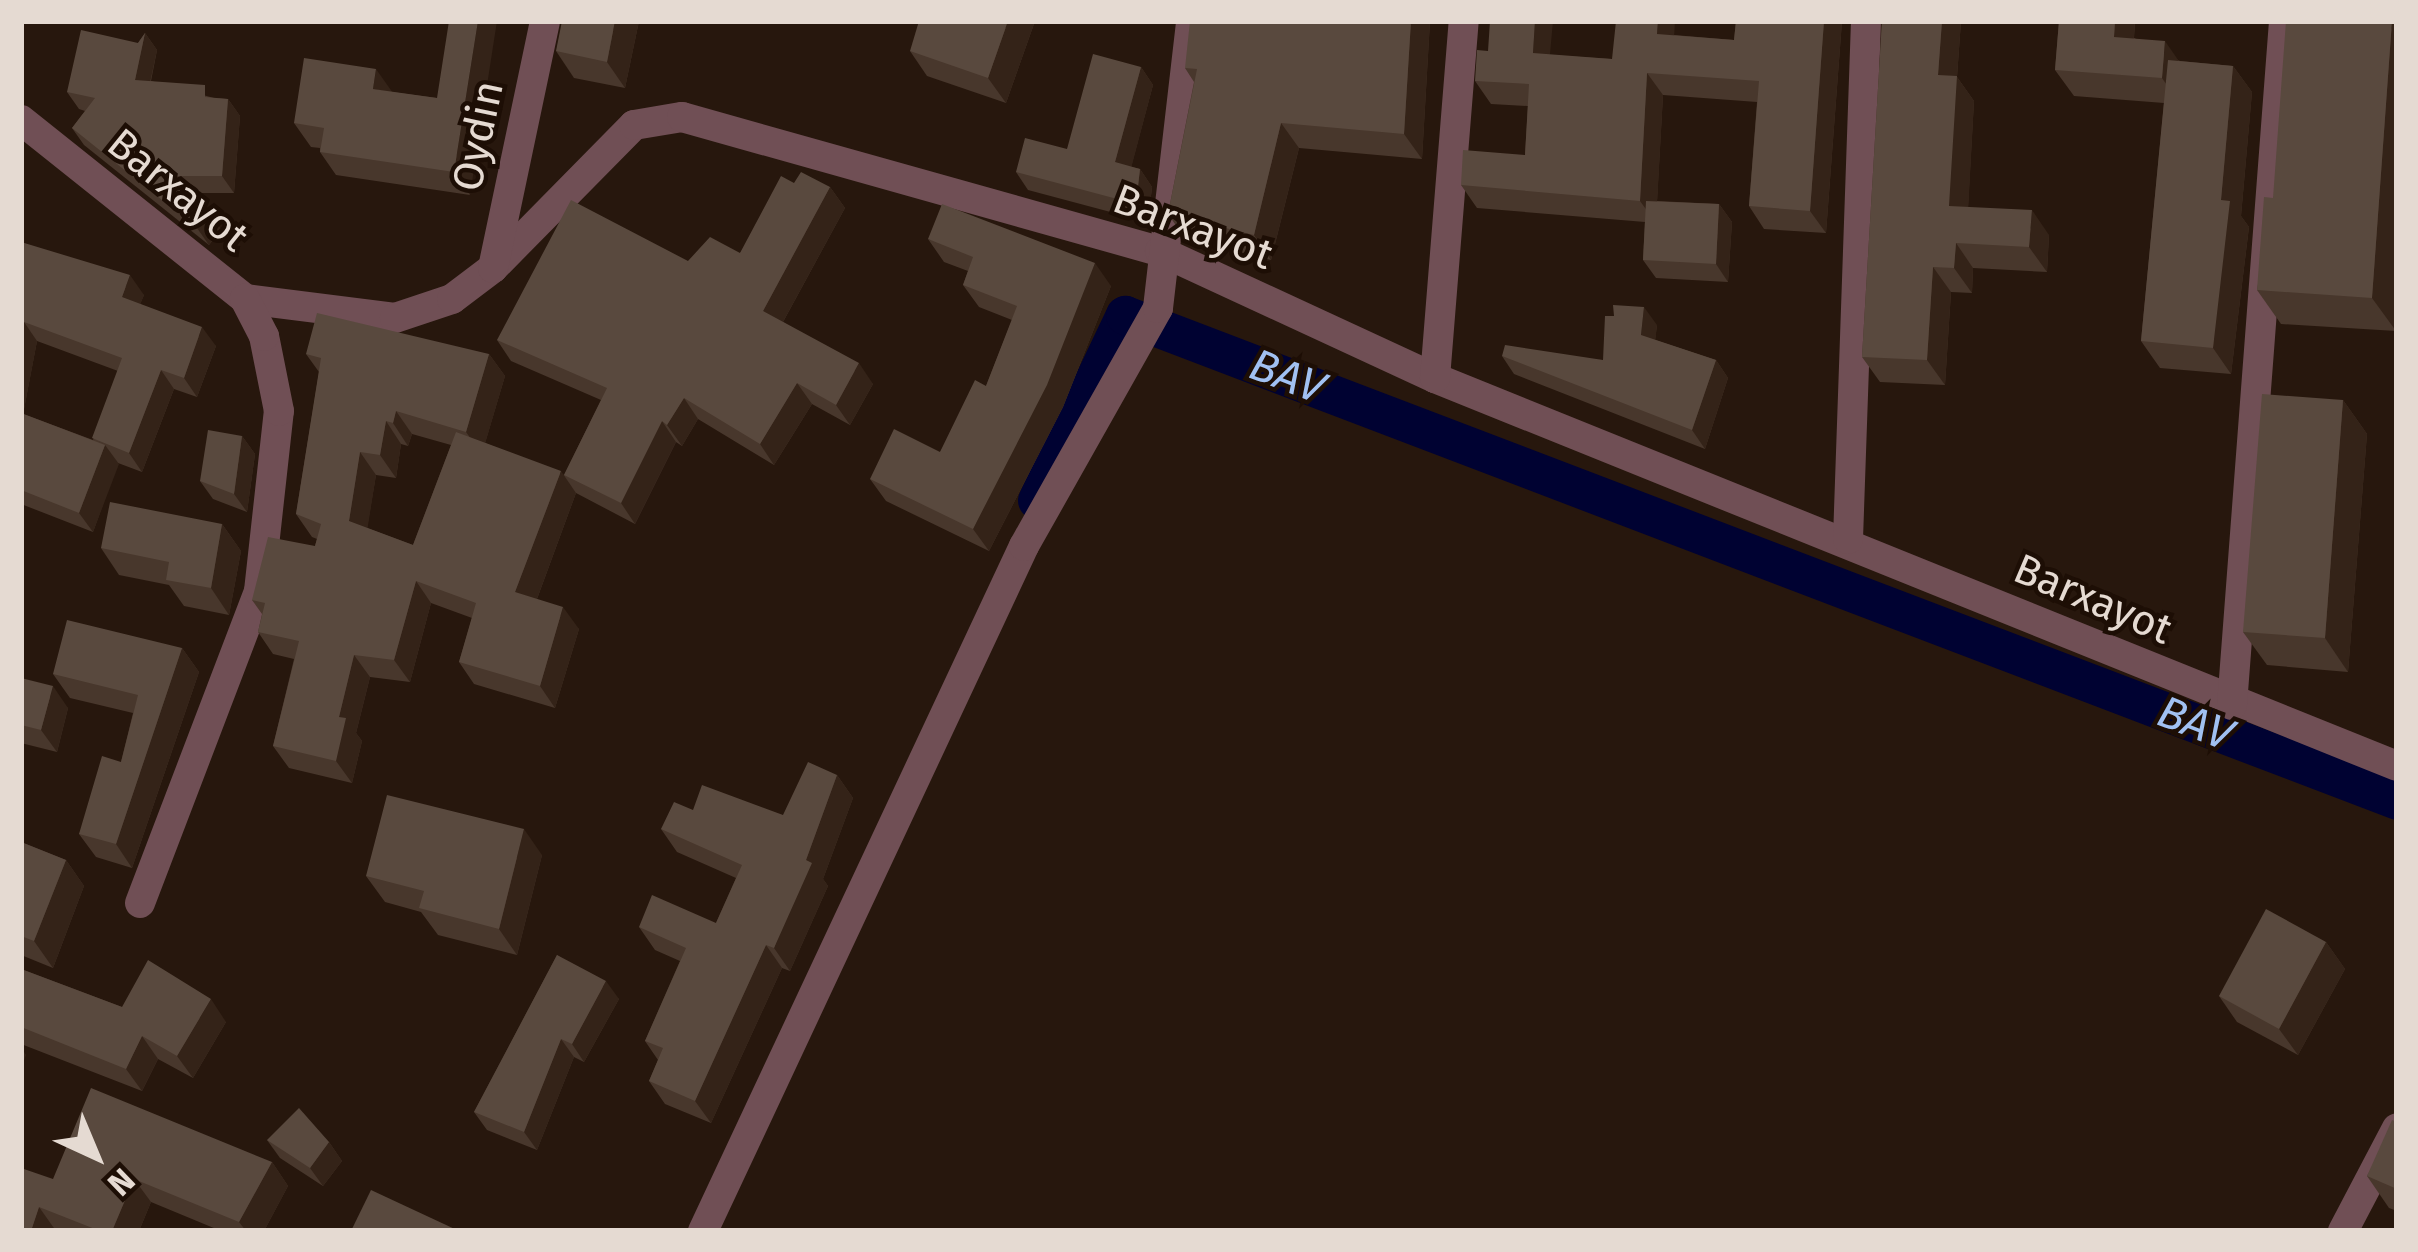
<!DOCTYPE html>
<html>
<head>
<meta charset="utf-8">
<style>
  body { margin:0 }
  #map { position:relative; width:2418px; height:1252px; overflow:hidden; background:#27170d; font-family:"Fira Sans",sans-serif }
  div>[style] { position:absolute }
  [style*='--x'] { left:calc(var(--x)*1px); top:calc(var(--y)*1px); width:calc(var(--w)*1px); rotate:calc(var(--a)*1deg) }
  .canal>* { height:39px; margin:-19.5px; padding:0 19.5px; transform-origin:19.5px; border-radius:19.5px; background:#000232 }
  .street>* { height:30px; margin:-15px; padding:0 15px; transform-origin:15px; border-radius:15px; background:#704f55 }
  .wall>* { inset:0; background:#48372c }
  .shaded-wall>* { inset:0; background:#342318 }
  .building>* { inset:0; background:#59493e }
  span { translate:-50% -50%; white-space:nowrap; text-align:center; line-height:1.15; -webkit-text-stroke:9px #1d0e05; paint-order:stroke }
  .street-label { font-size:42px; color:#e5dad2 }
  .water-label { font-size:45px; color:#a1c1f2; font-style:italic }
  .frame { position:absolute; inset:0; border:24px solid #e5dad2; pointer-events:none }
  .north { position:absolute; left:36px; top:1096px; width:120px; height:120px; -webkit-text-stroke:9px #1d0e05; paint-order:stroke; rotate:136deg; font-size:33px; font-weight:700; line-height:48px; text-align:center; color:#e5dad2 }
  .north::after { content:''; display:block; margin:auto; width:42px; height:54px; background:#e5dad2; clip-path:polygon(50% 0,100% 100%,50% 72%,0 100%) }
</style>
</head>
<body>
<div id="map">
  <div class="canal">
    <div style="--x:1037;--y:500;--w:205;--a:-64.6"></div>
    <div style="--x:1125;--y:315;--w:1361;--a:20.87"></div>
  </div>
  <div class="street">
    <div style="--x:21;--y:120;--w:287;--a:38.6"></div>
    <div style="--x:245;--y:299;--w:151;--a:7.2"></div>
    <div style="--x:395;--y:318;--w:60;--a:-18.4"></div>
    <div style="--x:452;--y:299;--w:51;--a:-37.1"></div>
    <div style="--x:493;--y:268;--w:201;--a:-45.4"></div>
    <div style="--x:634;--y:125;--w:49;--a:-9.5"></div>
    <div style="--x:682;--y:117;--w:496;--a:15.7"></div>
    <div style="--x:1160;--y:251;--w:303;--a:24.8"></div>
    <div style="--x:1435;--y:378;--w:1037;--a:21.97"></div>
    <div style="--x:493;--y:268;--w:252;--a:-78.1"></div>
    <div style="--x:1435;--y:378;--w:358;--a:-85.4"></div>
    <div style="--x:1848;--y:539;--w:518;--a:-88.01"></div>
    <div style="--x:2232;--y:705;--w:686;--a:-85.65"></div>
    <div style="--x:140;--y:903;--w:334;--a:-69.1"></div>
    <div style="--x:259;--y:591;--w:181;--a:-83.7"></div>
    <div style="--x:279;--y:411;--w:76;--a:-101.3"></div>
    <div style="--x:264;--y:336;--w:42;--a:-117.2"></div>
    <div style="--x:703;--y:1231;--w:756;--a:-64.89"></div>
    <div style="--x:1024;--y:546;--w:273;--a:-60.6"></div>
    <div style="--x:1158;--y:308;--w:289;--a:-83.4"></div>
    <div style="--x:2343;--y:1231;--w:116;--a:-62.3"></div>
  </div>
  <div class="wall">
    <div style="clip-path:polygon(639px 21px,625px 88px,574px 78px,556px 51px)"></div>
    <div style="clip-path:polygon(1035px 21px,1006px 103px,927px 76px,910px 51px)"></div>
    <div style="clip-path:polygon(1430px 21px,1422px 159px,1299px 148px,1271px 260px,1186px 240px,1168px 214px,1194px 82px,1185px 68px)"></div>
    <div style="clip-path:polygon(1736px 21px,1842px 21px,1826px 233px,1764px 229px,1749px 206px,1757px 102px,1663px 95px,1657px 201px,1719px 204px,1732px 222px,1728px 282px,1656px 278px,1643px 260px,1645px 222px,1477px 208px,1461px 185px,1525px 155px,1528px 106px,1491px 104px,1475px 81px,1550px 55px,1612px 59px,1674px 35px,1734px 40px)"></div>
    <div style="clip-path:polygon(1882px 21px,1961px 21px,1957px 77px,1974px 101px,1968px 207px,2049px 235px,2047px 272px,1973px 268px,1972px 293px,1951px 292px,1945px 385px,1880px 382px,1862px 357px)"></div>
    <div style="clip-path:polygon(2059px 21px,2135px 21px,2134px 38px,2180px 61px,2233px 66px,2252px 92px,2241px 216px,2249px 227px,2231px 374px,2160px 368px,2141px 341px,2164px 103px,2074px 96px,2055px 70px)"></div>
    <div style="clip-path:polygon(2397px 21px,2396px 331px,2281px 324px,2257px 290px,2273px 198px)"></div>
    <div style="clip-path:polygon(145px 33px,157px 50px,151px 81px,214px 98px,228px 99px,240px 116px,234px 193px,183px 193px,221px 229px,209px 245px,84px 145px,72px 128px,85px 111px,79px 109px,67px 92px,138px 43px)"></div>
    <div style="clip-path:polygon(1141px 67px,1153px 85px,1131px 167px,1140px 169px,1152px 187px,1148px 222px,1028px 190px,1016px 172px,1067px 149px)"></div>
    <div style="clip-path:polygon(392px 92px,437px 98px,470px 195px,336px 175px,320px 152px,320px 148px,311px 147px,294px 123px)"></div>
    <div style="clip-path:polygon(evenodd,794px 183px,830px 187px,845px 208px,783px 322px,873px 384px,850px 425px,812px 404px,774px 465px,698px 419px,682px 446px,676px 442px,635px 524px,576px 493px,537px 599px,579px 629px,555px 708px,474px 684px,459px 662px,472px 618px,431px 603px,410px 682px,370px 677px,356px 733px,362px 741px,352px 783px,289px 768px,273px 746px,294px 659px,273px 654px,258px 632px,262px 614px,252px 600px,315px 546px,317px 539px,312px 537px,296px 514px,319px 372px,306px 354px,489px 354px,505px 376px,485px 443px,564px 475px,601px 400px,511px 361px,497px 340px,688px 261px,740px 253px,794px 183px,412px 434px,451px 445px,413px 545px,367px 528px,376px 475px,396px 478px,401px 444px,408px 446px,412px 434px)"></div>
    <div style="clip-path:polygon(928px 239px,1111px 286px,1063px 407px,989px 551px,886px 501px,870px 479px,940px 452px,986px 386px,1012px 320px,979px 307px,963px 285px,968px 271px,944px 262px)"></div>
    <div style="clip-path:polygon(evenodd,21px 242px,144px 295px,140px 304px,216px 346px,197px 397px,174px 389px,142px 472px,118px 463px,93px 532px,21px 504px,21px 242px,37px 341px,118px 371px,93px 440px,23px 414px,37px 341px)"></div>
    <div style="clip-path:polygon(1657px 325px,1655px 340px,1716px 360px,1728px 378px,1705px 449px,1514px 374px,1502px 356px,1603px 360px)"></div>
    <div style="clip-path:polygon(2343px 400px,2367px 434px,2348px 672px,2267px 665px,2243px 632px)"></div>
    <div style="clip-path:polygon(242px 436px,255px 454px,247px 512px,213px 499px,200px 481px)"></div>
    <div style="clip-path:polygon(222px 524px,241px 551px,229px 615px,184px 606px,169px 585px,119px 575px,101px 548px)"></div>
    <div style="clip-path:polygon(182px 648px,199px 672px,132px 868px,96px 857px,79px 834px,121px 762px,133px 713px,70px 698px,53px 674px)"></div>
    <div style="clip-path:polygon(21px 678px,68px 708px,57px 752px,21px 743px)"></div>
    <div style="clip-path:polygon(837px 775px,853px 798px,823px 879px,828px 886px,790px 971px,782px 968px,711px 1123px,665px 1104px,649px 1081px,658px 1060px,645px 1041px,680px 961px,655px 950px,639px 927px,716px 923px,736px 878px,677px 852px,661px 829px,693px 810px,783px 815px)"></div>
    <div style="clip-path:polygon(21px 842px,66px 860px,84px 886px,53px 968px,21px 955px)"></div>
    <div style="clip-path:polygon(542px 855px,517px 955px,438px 935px,421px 912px,385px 902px,366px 876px)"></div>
    <div style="clip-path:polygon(2326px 942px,2345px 969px,2298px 1055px,2237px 1022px,2219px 996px)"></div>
    <div style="clip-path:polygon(557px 955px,619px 999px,584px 1062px,574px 1057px,537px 1150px,487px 1130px,474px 1112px)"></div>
    <div style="clip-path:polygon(21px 969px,122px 1007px,226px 1022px,193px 1078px,158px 1059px,142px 1091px,21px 1044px)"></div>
    <div style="clip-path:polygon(2397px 1122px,2397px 1211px,2389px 1208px,2367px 1176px)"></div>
    <div style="clip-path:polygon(267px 1140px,329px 1142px,342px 1161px,323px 1186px,280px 1158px)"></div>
    <div style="clip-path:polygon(272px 1162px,288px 1186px,264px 1231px,221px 1231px,151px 1202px,139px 1231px,21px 1231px,53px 1179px)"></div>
  </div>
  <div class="shaded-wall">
    <div style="clip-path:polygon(478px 21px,497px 21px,470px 195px,454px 172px)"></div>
    <div style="clip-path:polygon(615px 21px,639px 21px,625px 88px,607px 62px)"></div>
    <div style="clip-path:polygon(1008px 21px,1035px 21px,1006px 103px,988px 78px)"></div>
    <div style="clip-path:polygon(1411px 21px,1430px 21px,1422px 159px,1404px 134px)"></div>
    <div style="clip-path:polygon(1535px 21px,1553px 21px,1548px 76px,1533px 53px)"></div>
    <div style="clip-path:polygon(1658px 21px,1675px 21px,1673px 56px,1657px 34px)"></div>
    <div style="clip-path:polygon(1824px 21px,1842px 21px,1826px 233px,1810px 211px)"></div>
    <div style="clip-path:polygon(1942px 21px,1961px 21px,1957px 77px,1974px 101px,1967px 231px,1949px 206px,1938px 75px)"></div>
    <div style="clip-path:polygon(2115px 21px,2135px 21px,2132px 63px,2114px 37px)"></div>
    <div style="clip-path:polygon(2392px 21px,2397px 21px,2396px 331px,2372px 298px)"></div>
    <div style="clip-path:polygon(145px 33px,157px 50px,147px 97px,135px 80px)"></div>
    <div style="clip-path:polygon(2165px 41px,2183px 67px,2180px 104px,2162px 78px)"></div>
    <div style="clip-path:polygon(2233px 66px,2252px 92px,2241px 216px,2249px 227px,2231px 374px,2213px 348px,2221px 200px)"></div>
    <div style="clip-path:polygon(1141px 67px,1153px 85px,1128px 180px,1115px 162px)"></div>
    <div style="clip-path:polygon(376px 69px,393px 93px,373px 89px)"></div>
    <div style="clip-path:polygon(1647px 73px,1663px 95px,1656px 223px,1640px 201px)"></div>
    <div style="clip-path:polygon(228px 99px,240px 116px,234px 193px,222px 176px)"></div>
    <div style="clip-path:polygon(1281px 123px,1299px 148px,1271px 260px,1254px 235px)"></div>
    <div style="clip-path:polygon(1140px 169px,1152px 187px,1148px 222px,1136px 204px)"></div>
    <div style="clip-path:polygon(830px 187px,845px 208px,778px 331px,763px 311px)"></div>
    <div style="clip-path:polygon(1719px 204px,1732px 222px,1728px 282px,1716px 264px)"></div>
    <div style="clip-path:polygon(2032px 210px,2049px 235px,2047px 272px,2029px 247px)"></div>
    <div style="clip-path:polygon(209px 212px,221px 229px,209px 245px,197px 228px)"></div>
    <div style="clip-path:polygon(1956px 243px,1973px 268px,1972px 293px,1954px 268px)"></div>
    <div style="clip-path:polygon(1095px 263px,1111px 286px,1063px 407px,989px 551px,973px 529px)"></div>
    <div style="clip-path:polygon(1933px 267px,1951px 292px,1945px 385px,1927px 360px)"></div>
    <div style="clip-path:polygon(130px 275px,144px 295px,135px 317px,122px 297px)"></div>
    <div style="clip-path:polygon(1644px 307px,1657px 325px,1654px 353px,1641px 335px)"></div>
    <div style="clip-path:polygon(24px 322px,37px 341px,21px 426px,21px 336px)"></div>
    <div style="clip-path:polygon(202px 327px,216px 346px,197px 397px,184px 378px)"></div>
    <div style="clip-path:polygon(489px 354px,505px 376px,482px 454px,466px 432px)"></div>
    <div style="clip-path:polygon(1716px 360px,1728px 378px,1705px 449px,1692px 430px)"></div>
    <div style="clip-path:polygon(859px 363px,873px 384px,850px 425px,836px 405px)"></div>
    <div style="clip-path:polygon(161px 370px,174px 389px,142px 472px,129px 453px)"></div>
    <div style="clip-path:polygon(797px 383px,812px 404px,774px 465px,760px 444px)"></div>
    <div style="clip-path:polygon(684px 398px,698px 419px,682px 446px,667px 425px)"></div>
    <div style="clip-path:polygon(2343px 400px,2367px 434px,2348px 672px,2325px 638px)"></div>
    <div style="clip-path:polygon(396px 411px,412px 434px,408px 446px,393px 423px)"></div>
    <div style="clip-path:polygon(386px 421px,401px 444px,396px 478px,380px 455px)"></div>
    <div style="clip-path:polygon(662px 421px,676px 442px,635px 524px,621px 503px)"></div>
    <div style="clip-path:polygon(242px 436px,255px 454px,247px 512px,234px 494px)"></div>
    <div style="clip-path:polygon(105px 445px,119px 464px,93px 532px,79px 513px)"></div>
    <div style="clip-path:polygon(360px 452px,376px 475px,365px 544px,349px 521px)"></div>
    <div style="clip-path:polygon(561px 471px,576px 493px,531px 615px,515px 592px)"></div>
    <div style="clip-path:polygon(222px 524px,241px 551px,229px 615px,211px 588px)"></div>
    <div style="clip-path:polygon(416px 581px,431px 603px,410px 682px,394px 660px)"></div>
    <div style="clip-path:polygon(563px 607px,579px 629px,555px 708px,540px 686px)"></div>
    <div style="clip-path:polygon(182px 648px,199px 672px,132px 868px,116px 844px)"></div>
    <div style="clip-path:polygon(354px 655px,370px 677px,356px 733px,362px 741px,352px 783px,336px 761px,339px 717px)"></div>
    <div style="clip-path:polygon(53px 686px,68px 708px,57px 752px,41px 730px)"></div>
    <div style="clip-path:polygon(837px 775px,853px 798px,823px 879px,828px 886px,790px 971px,774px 948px)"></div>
    <div style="clip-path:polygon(524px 829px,542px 855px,517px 955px,499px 929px)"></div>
    <div style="clip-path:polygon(66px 860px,84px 886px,53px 968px,34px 941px)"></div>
    <div style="clip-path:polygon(2326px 942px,2345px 969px,2298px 1055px,2279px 1029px)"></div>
    <div style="clip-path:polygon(766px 945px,782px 968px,711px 1123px,695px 1101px)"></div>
    <div style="clip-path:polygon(606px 981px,619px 999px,584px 1062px,572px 1044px)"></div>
    <div style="clip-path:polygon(211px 999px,226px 1022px,193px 1078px,177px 1056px)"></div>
    <div style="clip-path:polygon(142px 1036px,158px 1059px,142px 1091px,126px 1069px)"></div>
    <div style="clip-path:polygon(561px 1039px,574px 1057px,537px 1150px,524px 1132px)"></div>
    <div style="clip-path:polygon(21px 1047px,26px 1055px,21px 1069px)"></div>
    <div style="clip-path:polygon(329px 1142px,342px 1161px,323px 1186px,310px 1168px)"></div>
    <div style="clip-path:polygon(272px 1162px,288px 1186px,264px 1231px,246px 1231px,239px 1222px)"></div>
    <div style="clip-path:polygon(134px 1179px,151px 1202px,139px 1231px,112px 1231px)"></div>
    <div style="clip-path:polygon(39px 1207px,56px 1231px,31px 1231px)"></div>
  </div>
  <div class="building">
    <div style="clip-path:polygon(449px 21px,478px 21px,454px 172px,320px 152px,324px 128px,294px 123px,304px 58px,376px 69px,373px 89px,437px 98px)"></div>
    <div style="clip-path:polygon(562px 21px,615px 21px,607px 62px,556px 51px)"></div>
    <div style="clip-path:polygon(919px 21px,1008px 21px,988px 78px,910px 51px)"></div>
    <div style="clip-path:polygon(1190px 21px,1411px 21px,1404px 134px,1281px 123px,1254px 235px,1168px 214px,1197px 69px,1185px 68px)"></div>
    <div style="clip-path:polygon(1490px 21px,1535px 21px,1533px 53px,1612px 59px,1616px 21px,1658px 21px,1657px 34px,1734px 40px,1736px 21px,1824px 21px,1810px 211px,1749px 206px,1759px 81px,1647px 73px,1640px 201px,1461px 185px,1463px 150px,1525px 155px,1529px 84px,1475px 81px,1477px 50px,1488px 51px)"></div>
    <div style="clip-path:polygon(1882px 21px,1942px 21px,1938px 75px,1957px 76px,1949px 206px,2032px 210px,2029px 247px,1956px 243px,1954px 268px,1933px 267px,1927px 360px,1862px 357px)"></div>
    <div style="clip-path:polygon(2059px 21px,2115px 21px,2114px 37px,2165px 41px,2162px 78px,2055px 70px)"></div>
    <div style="clip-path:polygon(2286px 21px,2392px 21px,2372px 298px,2257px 290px,2264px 197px,2273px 198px)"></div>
    <div style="clip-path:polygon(81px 30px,138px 43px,145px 33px,135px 80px,205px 85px,205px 97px,228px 99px,222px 176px,160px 176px,209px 212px,197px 228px,72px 128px,95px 98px,67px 92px)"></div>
    <div style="clip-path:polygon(1093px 54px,1141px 67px,1115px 162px,1140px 169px,1136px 204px,1016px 172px,1025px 138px,1067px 149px)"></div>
    <div style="clip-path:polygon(2168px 60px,2233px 66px,2221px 200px,2230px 201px,2213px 348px,2141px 341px)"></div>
    <div style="clip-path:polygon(801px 172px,830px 187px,763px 311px,859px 363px,836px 405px,797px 383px,760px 444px,684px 398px,667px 425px,662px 421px,621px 503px,564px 475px,607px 388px,497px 340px,571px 200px,688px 261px,710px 237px,740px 253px,781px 176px,794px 183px)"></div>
    <div style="clip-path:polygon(1646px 201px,1719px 204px,1716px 264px,1643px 260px)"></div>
    <div style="clip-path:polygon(942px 204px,1095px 263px,1047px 385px,973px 529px,870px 479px,894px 429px,940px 452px,975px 380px,986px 386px,1017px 306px,963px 285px,973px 257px,928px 239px)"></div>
    <div style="clip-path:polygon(21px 242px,130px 275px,122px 297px,202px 327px,184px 378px,161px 370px,129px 453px,92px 438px,122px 358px,24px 322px,21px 336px)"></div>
    <div style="clip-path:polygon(1613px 305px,1644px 307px,1641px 335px,1716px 360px,1692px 430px,1502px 356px,1505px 345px,1603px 360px,1605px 316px,1614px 316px)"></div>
    <div style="clip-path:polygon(317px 313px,489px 354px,466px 432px,396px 411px,393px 423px,386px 421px,380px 455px,360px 452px,349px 521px,413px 545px,456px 432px,561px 471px,515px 592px,563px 607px,540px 686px,459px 662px,476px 603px,416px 581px,394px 660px,354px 655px,339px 717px,346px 718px,336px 761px,273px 746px,299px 641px,258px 632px,265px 603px,252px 600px,268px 537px,315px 546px,321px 524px,296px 514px,321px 358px,306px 354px)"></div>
    <div style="clip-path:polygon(2262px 394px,2343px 400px,2325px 638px,2243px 632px)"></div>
    <div style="clip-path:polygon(21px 413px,105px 445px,79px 513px,21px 490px)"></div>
    <div style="clip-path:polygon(208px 430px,242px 436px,234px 494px,200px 481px)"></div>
    <div style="clip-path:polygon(110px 502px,222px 524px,211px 588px,166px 580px,169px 562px,101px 548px)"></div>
    <div style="clip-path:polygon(67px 620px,182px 648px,116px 844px,79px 834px,102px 756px,121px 762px,138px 695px,53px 674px)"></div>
    <div style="clip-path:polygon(21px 678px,53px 686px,41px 730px,21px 725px)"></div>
    <div style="clip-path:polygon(808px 762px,837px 775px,806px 860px,812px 863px,774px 948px,766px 945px,695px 1101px,649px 1081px,663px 1048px,645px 1041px,686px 948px,639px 927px,652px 895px,716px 923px,742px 865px,661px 829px,674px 802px,693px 810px,702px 785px,783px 815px)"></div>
    <div style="clip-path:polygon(387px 795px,524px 829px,499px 929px,419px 908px,424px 891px,366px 876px)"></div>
    <div style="clip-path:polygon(21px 842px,66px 860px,34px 941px,21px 936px)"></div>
    <div style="clip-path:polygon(2266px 909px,2326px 942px,2279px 1029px,2219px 996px)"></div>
    <div style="clip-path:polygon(557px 955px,606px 981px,572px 1044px,561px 1039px,524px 1132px,474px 1112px)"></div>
    <div style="clip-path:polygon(148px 960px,211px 999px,177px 1056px,142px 1036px,126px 1069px,21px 1027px,21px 969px,122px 1007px)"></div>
    <div style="clip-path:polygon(91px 1088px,272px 1162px,239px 1222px,134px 1179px,112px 1231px,100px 1231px,39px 1207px,31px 1231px,21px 1231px,21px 1168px,53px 1179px)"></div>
    <div style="clip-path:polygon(299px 1108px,329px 1142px,310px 1168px,267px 1140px)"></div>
    <div style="clip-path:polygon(2392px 1120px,2397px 1122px,2397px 1189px,2367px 1176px)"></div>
    <div style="clip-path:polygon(371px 1190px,459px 1231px,351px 1231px)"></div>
  </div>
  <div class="street-label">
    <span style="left:478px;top:136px;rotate:-78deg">Oydin</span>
    <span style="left:178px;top:190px;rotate:39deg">Barxayot</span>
    <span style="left:1193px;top:227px;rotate:21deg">Barxayot</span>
    <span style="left:2093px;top:599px;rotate:23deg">Barxayot</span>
  </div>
  <div class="water-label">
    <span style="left:1287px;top:377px;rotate:21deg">BAV</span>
    <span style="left:2195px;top:724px;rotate:21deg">BAV</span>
  </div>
  <div class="frame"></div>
  <div class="north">N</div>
</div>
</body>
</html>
